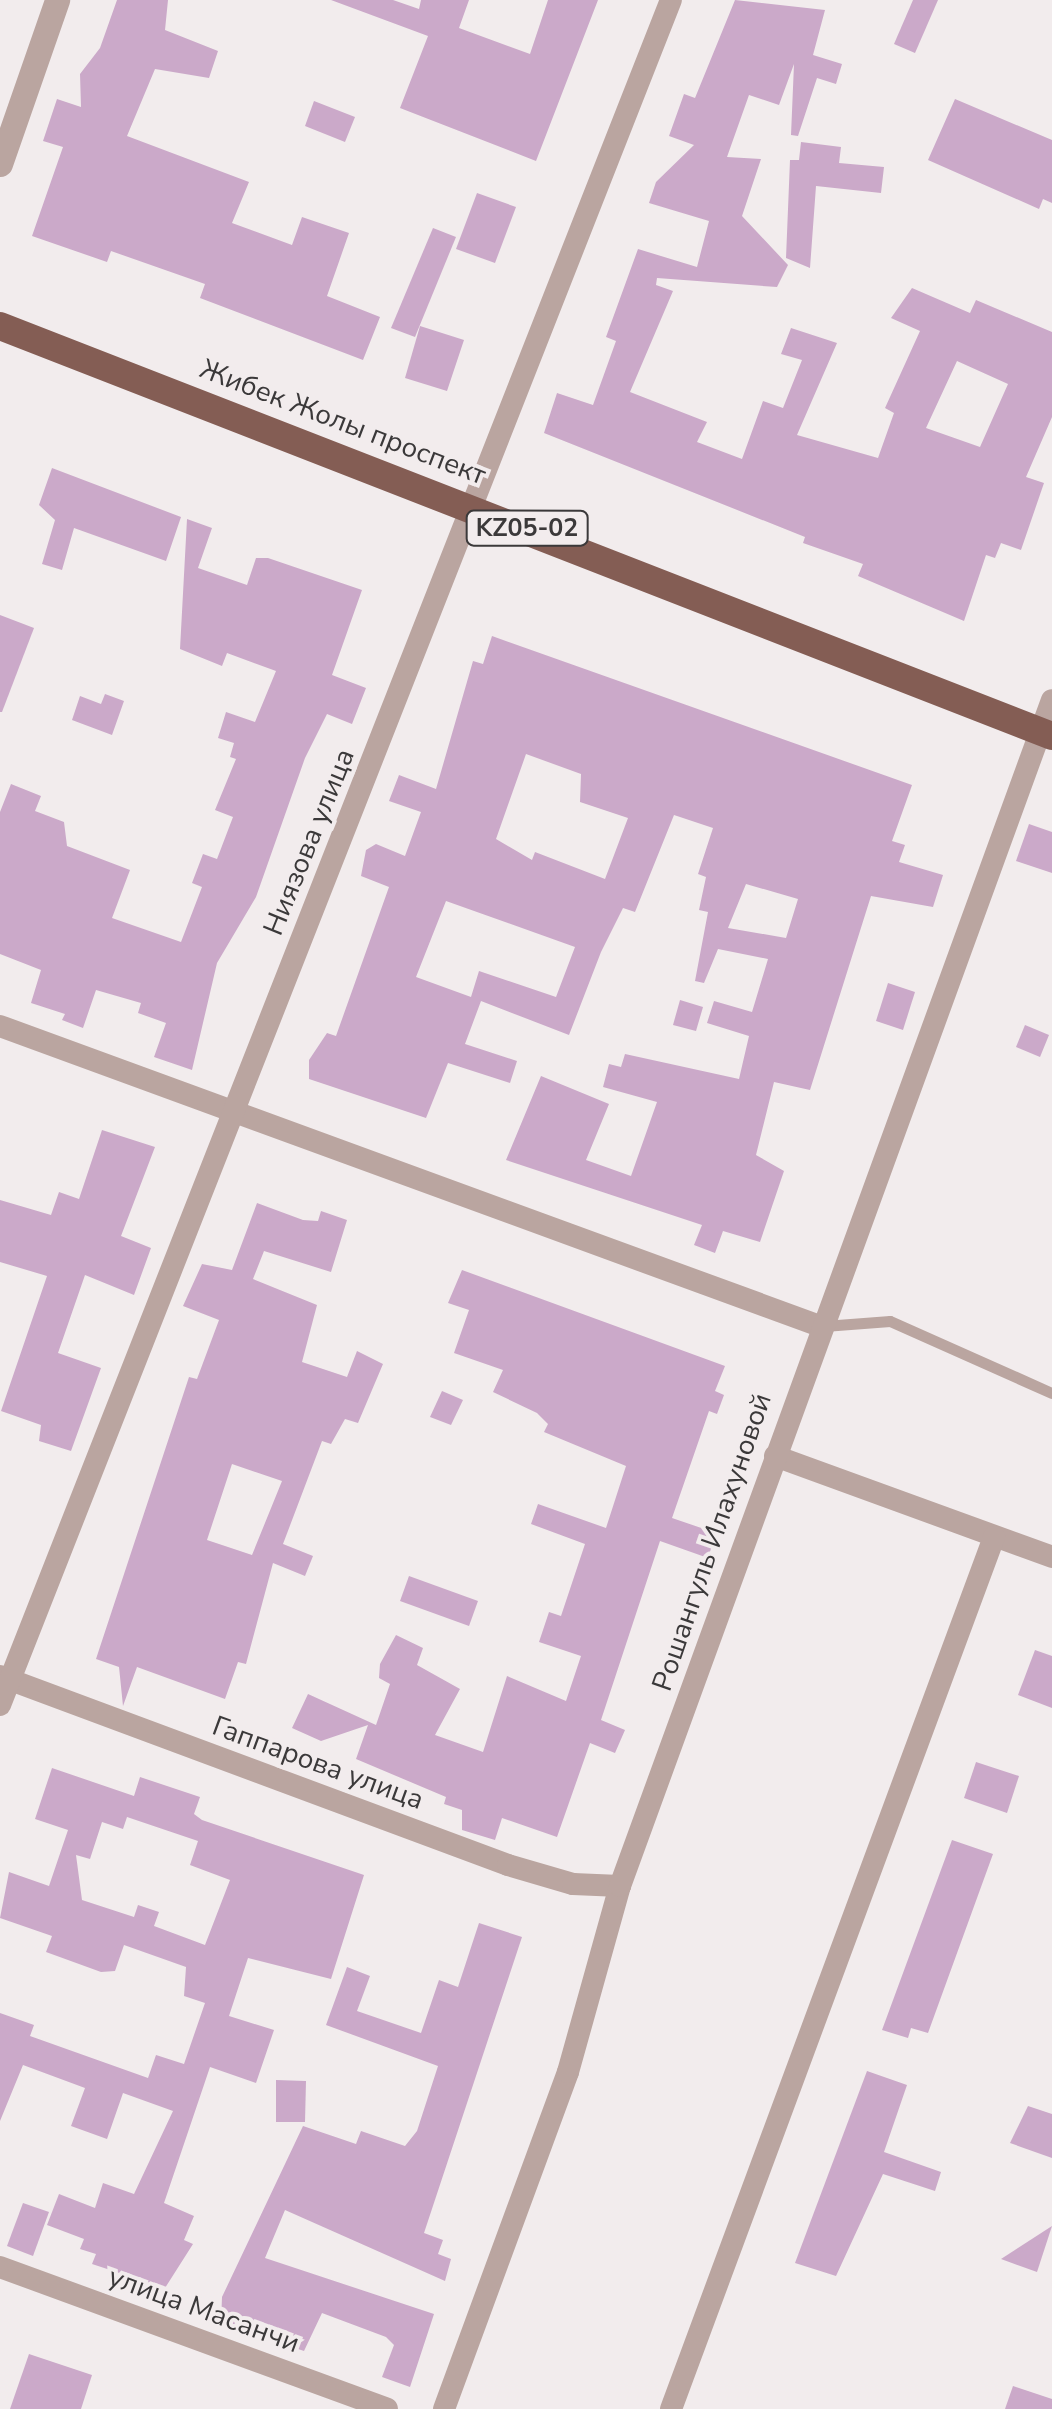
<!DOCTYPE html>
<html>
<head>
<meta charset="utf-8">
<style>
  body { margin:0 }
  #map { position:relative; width:1052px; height:2409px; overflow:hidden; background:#f2eced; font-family:"Nunito Sans",sans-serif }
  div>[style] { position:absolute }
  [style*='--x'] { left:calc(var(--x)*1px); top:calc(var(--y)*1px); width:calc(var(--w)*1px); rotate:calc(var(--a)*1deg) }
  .building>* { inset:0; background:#cba9c9 }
  .service>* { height:11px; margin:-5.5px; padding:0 5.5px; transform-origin:5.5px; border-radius:5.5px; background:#baa5a0 }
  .minor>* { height:22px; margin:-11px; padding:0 11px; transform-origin:11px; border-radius:11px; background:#baa5a0 }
  .tertiary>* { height:25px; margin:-12.5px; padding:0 12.5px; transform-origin:12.5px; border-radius:12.5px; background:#baa5a0 }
  .trunk>* { height:28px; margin:-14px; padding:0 14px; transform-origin:14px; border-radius:14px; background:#845d54 }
  span { translate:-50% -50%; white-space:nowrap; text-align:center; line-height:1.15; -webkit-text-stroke:8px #f2eced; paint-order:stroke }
  .shield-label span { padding:2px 8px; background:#f2eced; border:2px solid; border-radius:8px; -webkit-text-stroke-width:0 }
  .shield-label { font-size:25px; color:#3b393a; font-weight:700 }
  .street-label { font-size:28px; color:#3b393a }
</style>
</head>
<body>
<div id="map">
  <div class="building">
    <div style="clip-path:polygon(117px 0,168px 0,165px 30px,218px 51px,209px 78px,155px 69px,127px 136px,249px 182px,232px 223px,292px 245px,302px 217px,349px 233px,327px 296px,380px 317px,363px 360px,200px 298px,205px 284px,111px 251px,107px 262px,32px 236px,63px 147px,43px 141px,57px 99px,81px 107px,80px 74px,100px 48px)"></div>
    <div style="clip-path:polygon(331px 0,393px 0,419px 9px,421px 0,469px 0,459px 28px,530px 54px,548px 0,598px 0,536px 161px,400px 108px,428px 36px)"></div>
    <div style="clip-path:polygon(evenodd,735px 0,825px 10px,813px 55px,842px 64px,836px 84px,817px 78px,798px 136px,791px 135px,794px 64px,779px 105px,749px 95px,727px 157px,761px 159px,742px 216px,788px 265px,777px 287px,657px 278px,656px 285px,673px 291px,630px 392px,707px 422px,697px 442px,742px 459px,763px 401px,783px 408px,802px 360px,781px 354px,791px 328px,837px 343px,797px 435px,878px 458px,894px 413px,885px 408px,920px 331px,891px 318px,912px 288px,970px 313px,976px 300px,1052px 332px,1052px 417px,1026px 477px,1044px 483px,1021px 550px,1001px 543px,995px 558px,986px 555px,964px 621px,858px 576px,863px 564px,803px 543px,805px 537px,544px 433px,557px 393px,593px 405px,616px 341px,606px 337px,638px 249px,697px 267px,709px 221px,649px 203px,656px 182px,694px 145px,669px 136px,684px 94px,695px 98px,735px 0,957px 361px,1008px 384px,980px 447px,926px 428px,957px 361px)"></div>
    <div style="clip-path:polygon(913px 0,938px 0,915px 53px,894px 44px)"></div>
    <div style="clip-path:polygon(955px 99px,1052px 140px,1052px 203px,1043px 199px,1039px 209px,928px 160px)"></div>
    <div style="clip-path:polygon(314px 101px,355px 117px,345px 142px,305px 126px)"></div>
    <div style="clip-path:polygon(801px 142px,841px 147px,839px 163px,884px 167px,881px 193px,816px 186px,810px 268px,786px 258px,790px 160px,799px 160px)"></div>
    <div style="clip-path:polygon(477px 193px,516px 207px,495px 263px,456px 249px)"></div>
    <div style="clip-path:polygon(433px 228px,456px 237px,415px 337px,391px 328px)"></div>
    <div style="clip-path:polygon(420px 326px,464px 340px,447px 391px,405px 378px)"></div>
    <div style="clip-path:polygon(52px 468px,181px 517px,166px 561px,74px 528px,62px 570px,42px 564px,55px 520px,39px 505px)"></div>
    <div style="clip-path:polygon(187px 519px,212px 528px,198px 568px,247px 585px,256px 558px,268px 558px,362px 590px,332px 675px,366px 688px,352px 724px,327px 714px,305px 758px,256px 897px,217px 963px,192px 1070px,154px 1057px,166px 1023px,138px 1013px,141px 1003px,96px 990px,83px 1028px,62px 1020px,65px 1014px,31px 1003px,41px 970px,0 954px,0 812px,11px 784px,41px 796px,35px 811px,64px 822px,67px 846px,130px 870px,112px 918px,181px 942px,202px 887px,192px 883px,203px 854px,217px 859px,233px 817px,215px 810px,236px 759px,230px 757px,234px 743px,218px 738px,226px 712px,255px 722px,276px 671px,227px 653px,222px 666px,180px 649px)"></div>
    <div style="clip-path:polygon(0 615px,34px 628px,2px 712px,0 712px)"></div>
    <div style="clip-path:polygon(evenodd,492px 636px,912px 785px,892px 841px,905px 845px,899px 862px,943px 875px,933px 907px,871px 896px,810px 1090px,774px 1082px,756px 1155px,784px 1171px,760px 1242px,723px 1231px,715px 1253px,694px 1245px,702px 1225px,506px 1160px,541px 1076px,609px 1104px,586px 1160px,631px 1176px,657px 1102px,603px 1087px,609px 1064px,621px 1067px,625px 1054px,739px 1079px,749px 1036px,707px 1023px,714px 1001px,752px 1012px,768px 959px,718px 949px,704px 983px,695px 981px,708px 912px,699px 910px,706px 877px,698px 874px,713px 828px,674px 815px,635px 912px,623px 908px,601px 952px,569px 1035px,481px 1001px,465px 1044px,517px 1061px,510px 1083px,448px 1063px,426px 1118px,309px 1079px,309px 1060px,327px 1033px,336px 1036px,389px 887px,361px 876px,366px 850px,376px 844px,405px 856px,421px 812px,389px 801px,399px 775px,436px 789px,473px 661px,483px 664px,492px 636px,526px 754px,581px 774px,580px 802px,628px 818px,605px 879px,535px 852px,532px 860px,496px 839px,526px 754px,492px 636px,746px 884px,798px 899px,786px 938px,728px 928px,746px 884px,492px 636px,446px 901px,575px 947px,556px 997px,479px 971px,471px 997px,416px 977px,446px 901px)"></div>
    <div style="clip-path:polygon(105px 694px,124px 701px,112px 735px,72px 720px,80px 696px,101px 704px)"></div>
    <div style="clip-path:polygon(1029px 824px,1052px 832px,1052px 873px,1016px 861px)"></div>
    <div style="clip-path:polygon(888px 983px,915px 992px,903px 1030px,876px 1021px)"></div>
    <div style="clip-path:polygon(680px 1000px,703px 1007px,696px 1031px,673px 1025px)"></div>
    <div style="clip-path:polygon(1025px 1025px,1049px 1035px,1040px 1057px,1016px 1047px)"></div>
    <div style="clip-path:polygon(102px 1130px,155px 1147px,121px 1236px,151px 1248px,134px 1295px,85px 1275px,58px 1353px,101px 1368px,71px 1451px,39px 1441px,41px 1425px,1px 1411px,47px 1276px,0 1262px,0 1200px,51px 1215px,59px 1192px,79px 1199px)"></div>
    <div style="clip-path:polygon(evenodd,257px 1203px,303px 1220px,318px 1221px,321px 1211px,347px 1220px,331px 1272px,264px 1251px,253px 1279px,317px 1305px,302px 1362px,347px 1377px,357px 1351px,383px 1364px,358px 1423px,345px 1419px,331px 1444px,322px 1441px,283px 1544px,313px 1556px,305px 1576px,273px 1563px,246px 1664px,238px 1662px,225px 1699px,137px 1667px,123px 1706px,119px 1667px,96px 1659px,189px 1377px,197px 1379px,219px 1320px,183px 1306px,202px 1264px,232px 1270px,257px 1203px,232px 1464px,282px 1481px,252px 1555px,207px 1540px,232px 1464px)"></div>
    <div style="clip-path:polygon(462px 1270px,725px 1366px,715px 1391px,724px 1395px,717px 1414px,709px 1411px,672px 1518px,716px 1533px,708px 1558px,660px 1541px,601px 1720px,625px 1730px,615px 1753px,590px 1743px,557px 1837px,502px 1818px,495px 1840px,462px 1830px,462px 1810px,444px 1804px,446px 1797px,356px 1759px,368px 1725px,321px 1741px,292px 1728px,308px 1694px,376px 1725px,390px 1684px,379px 1678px,380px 1664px,396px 1635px,423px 1648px,417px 1665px,460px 1689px,435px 1735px,483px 1752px,507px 1676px,566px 1701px,581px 1656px,539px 1642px,549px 1612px,561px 1616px,585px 1544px,531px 1524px,538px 1504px,606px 1528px,626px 1466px,544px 1432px,548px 1424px,537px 1413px,493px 1392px,503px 1370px,454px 1353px,469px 1310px,448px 1303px)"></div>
    <div style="clip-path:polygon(442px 1391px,463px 1400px,451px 1425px,430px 1417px)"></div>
    <div style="clip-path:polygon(409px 1576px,478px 1601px,469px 1626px,400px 1601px)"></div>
    <div style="clip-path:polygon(1035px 1650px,1052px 1656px,1052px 1708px,1018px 1695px)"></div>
    <div style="clip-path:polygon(976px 1762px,1019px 1776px,1007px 1813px,964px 1798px)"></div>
    <div style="clip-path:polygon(evenodd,52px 1768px,134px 1796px,140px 1777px,200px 1797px,194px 1814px,202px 1820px,364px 1875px,331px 1979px,248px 1958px,229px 2016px,274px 2030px,256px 2083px,210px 2067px,164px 2203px,194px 2216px,184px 2240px,193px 2244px,165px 2288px,92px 2264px,96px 2254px,80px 2249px,84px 2239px,47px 2225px,59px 2194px,95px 2208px,103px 2183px,134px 2194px,173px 2111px,123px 2093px,107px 2139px,71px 2126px,85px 2088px,23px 2065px,0 2121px,0 2013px,34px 2025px,30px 2036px,148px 2078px,156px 2055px,184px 2064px,205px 2003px,184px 1996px,186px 1967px,124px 1945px,115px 1971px,101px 1972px,46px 1952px,52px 1936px,0 1918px,9px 1872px,49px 1886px,68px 1830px,35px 1819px,52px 1768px,127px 1817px,198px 1841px,190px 1865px,230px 1880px,205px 1945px,154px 1926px,159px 1912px,138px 1905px,134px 1917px,82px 1900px,76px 1855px,90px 1859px,102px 1822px,123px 1829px,127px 1817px)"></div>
    <div style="clip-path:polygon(952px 1840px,993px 1854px,928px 2033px,911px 2028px,908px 2038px,882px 2030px)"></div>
    <div style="clip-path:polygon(479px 1923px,522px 1937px,424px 2233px,443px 2240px,438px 2254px,451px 2259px,445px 2281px,285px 2210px,265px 2258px,434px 2314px,410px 2387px,382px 2377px,394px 2345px,386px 2337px,322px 2313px,304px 2351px,221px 2323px,222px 2297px,303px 2126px,356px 2144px,361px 2131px,405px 2146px,417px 2131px,438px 2066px,326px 2025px,347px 1967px,370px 1976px,357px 2011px,421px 2033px,439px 1980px,458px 1987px)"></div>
    <div style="clip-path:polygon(867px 2071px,907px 2085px,884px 2152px,941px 2172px,935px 2191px,883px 2174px,836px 2276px,795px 2263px)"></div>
    <div style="clip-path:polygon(276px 2080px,306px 2081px,305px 2122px,276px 2122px)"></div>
    <div style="clip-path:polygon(1028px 2106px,1052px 2114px,1052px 2158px,1010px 2143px)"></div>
    <div style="clip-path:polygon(23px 2203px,49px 2212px,33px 2256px,7px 2246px)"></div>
    <div style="clip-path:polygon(1052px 2226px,1037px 2272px,1001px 2259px)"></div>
    <div style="clip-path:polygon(29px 2354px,92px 2375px,81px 2409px,10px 2409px)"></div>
    <div style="clip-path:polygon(1013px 2386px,1052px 2399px,1052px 2409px,1005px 2409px)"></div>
  </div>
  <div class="service">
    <div style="--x:824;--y:1326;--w:66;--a:-4.3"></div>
    <div style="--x:890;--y:1321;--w:177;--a:24"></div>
  </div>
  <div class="minor">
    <div style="--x:0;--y:1026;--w:873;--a:20.1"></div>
    <div style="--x:775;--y:1456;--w:295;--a:20"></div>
    <div style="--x:0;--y:1676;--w:542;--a:20.41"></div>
    <div style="--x:508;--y:1865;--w:68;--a:16.3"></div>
    <div style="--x:573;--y:1884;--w:47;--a:2.4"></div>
    <div style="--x:0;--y:1705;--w:1832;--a:-68.52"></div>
    <div style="--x:0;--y:2267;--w:412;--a:20.1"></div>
    <div style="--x:444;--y:2409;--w:359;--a:-69.8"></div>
    <div style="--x:568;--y:2072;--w:193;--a:-74.4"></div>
    <div style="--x:620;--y:1886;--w:1262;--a:-69.99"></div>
    <div style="--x:671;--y:2409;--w:930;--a:-69.67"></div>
  </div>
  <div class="tertiary">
    <div style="--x:0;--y:164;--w:174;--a:-70.8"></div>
  </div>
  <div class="trunk">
    <div style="--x:0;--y:326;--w:1129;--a:21.29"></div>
  </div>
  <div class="shield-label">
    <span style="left:527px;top:528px">KZ05-02</span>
  </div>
  <div class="street-label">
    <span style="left:343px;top:422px;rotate:21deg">Жибек Жолы проспект</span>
    <span style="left:309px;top:842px;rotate:-68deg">Ниязова улица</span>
    <span style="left:712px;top:1542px;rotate:-71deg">Рошангуль Илахуновой</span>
    <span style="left:318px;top:1763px;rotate:20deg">Гаппарова улица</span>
    <span style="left:204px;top:2310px;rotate:20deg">улица Масанчи</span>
  </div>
</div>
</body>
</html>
